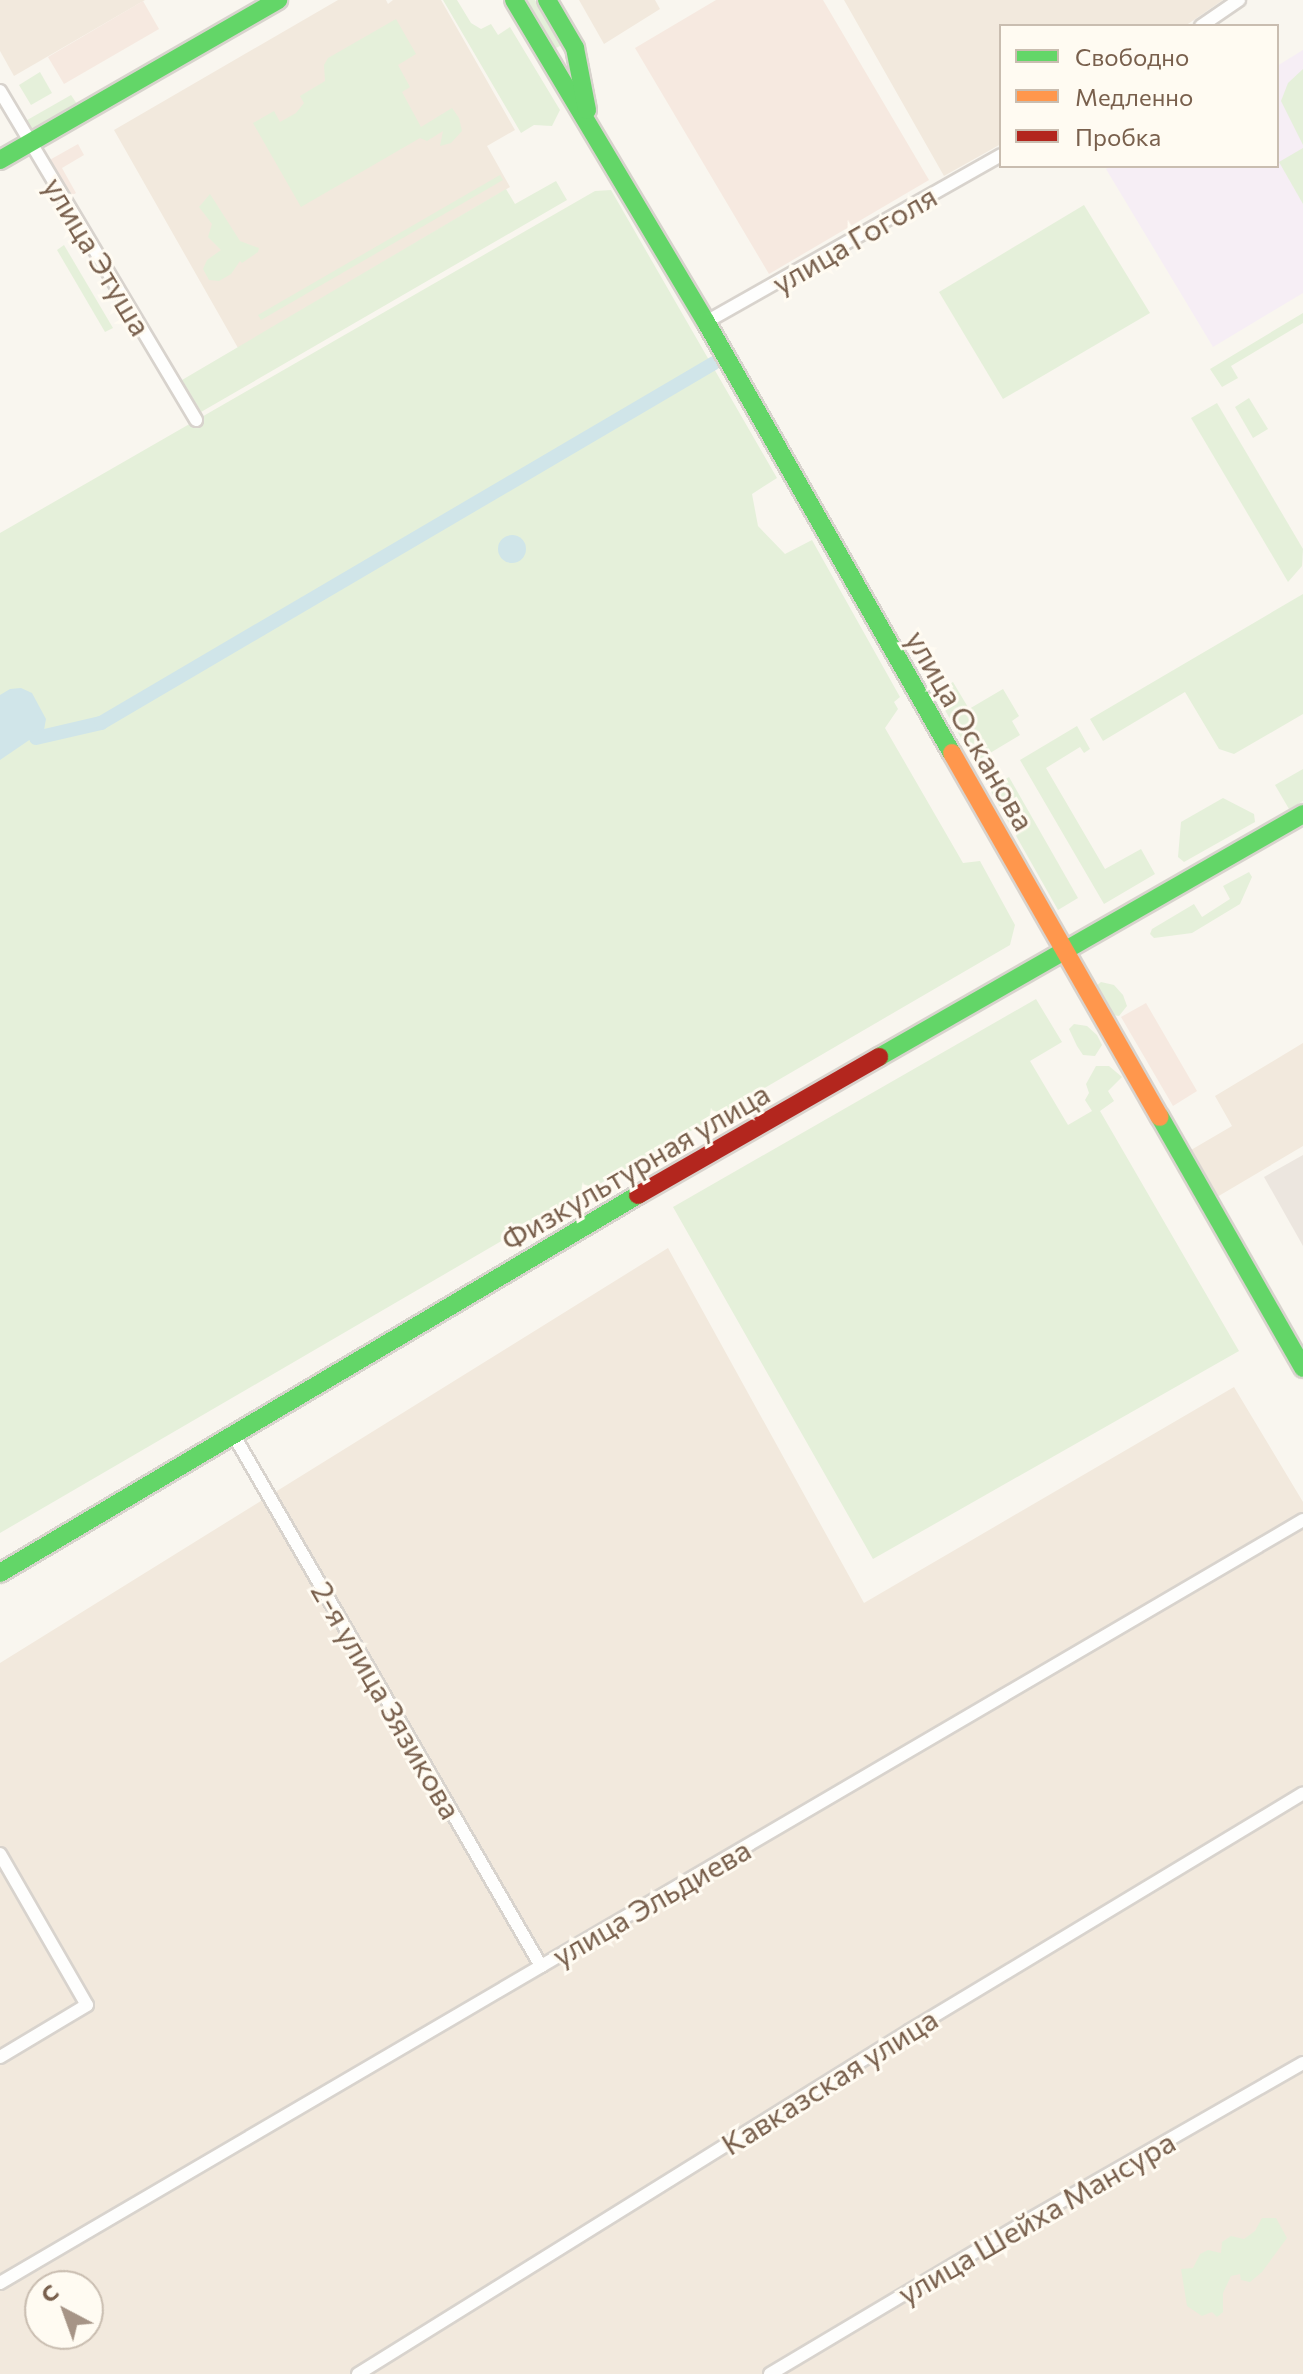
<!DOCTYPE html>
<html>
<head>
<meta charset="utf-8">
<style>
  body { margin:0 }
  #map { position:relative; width:1303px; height:2374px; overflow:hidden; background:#f9f6ef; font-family:Commissioner,sans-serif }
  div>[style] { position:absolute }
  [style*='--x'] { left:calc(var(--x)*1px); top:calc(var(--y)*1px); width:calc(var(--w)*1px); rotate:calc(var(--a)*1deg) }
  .residential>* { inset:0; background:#f2e9dd }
  .commercial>* { inset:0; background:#f6e9e0 }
  .industrial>* { inset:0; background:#ece6df }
  .education>* { inset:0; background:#f6eef5 }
  .green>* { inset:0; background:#e5f0da }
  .water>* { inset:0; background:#d0e5e9 }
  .round { border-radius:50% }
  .canal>* { height:14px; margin:-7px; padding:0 7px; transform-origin:7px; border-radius:7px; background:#d0e5e9 }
  .roads { filter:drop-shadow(2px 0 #d8d3cd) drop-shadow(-2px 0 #d8d3cd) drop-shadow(0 2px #d8d3cd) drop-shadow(0 -2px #d8d3cd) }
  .street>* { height:12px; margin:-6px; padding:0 6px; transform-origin:6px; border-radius:6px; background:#fefefd }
  .fast>* { height:18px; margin:-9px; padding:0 9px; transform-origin:9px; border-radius:9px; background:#63d668 }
  .slow>* { height:18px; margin:-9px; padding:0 9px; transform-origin:9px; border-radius:9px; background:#ff974d }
  .jam>* { height:18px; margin:-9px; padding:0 9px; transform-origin:9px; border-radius:9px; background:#b3261e }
  span { translate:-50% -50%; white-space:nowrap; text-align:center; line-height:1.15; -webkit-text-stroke:6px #fffbf2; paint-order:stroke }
  .street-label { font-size:30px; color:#79604d }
  .legend { position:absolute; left:999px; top:24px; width:280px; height:144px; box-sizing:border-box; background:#fffbf2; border:2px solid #c9bdb0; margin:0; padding:10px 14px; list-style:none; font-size:24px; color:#79604d }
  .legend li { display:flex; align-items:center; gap:16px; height:40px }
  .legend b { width:40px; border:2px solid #c9bdb0 }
  .north { position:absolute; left:24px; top:2270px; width:80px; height:80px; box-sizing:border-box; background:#fffbf2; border:2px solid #c9bdb0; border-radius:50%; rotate:319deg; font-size:22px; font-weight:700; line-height:32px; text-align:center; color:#79604d }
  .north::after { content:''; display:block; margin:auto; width:28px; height:36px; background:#a69486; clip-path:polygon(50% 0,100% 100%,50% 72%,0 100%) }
</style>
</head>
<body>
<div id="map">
  <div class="residential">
    <div style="clip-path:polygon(0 0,145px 0,14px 76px,0 51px)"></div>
    <div style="clip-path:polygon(338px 0,386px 0,388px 4px,393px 0,441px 0,515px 130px,487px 146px,510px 187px,238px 348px,114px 130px)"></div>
    <div style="clip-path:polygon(579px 0,655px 0,660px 9px,604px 44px)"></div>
    <div style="clip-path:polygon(844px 0,1223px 0,1185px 26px,1001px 26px,1001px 144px,944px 176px)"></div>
    <div style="clip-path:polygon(1303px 1043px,1303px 1146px,1217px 1197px,1191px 1150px,1232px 1126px,1215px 1096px)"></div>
    <div style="clip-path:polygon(evenodd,668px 1248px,864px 1603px,1234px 1387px,1303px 1502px,1303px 2374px,0 2374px,0 1663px,668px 1248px,40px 2286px,88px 2286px,88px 2334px,40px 2334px,40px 2286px)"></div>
  </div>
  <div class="commercial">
    <div style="clip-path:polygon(716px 0,823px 0,929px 180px,769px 274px,635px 48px)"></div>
    <div style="clip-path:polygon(143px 1px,159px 29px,64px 84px,48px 57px)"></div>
    <div style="clip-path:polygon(78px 144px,84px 155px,62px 168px,76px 193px,67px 198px,46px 162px)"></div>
    <div style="clip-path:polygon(1146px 1003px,1197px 1091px,1173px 1106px,1121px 1017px)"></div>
  </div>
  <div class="industrial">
    <div style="clip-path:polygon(1303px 1155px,1303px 1246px,1264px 1177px)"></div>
  </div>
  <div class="education">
    <div style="clip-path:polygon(1303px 50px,1303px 293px,1213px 347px,1106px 169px,1111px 166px,1277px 166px,1277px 66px)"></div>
  </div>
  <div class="green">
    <div style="clip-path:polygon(443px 0,457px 0,471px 23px,481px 29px,491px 24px,498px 35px,510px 27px,560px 110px,552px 126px,534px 125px,521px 133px)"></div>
    <div style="clip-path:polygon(525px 0,535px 0,562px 45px,554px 49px)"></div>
    <div style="clip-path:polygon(396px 19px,416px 54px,398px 65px,410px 87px,402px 92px,421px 127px,452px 108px,459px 118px,462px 131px,451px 143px,440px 146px,443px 131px,427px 141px,420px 138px,301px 207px,253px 123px,274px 111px,280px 122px,296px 113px,304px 103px,300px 96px,325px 81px,324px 65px,328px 58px)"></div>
    <div style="clip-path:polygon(1303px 69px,1303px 145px,1281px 101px,1288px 83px)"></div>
    <div style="clip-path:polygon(40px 72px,52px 93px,31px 105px,19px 85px)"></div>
    <div style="clip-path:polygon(71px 95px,77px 104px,39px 126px,32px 128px,22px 123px)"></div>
    <div style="clip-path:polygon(1303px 148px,1303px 204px,1279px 162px)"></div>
    <div style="clip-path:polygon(500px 175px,503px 180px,261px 320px,258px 315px)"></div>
    <div style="clip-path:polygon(556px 181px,567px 200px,201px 412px,182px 380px,506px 189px,515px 204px)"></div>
    <div style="clip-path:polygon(611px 190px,777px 478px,752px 494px,758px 526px,785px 554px,812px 540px,900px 697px,894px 702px,898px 709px,885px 728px,963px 863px,980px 861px,1015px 925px,1010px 945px,0 1533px,0 533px,595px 191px)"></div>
    <div style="clip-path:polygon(210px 194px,240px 241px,259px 248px,258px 252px,242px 263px,240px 261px,231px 274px,219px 281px,209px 280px,203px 269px,207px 260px,221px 250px,208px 237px,212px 224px,199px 207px)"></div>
    <div style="clip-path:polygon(1084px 205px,1150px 313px,1003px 399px,939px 292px)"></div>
    <div style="clip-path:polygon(64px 245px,113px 328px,105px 332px,57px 250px)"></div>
    <div style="clip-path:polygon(1303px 313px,1303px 323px,1231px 366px,1238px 378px,1222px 387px,1210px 369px)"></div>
    <div style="clip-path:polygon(1249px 398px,1268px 429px,1253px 438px,1235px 407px)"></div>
    <div style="clip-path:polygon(1217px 403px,1303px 549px,1302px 566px,1288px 582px,1191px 418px)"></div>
    <div style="clip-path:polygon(1303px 594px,1303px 714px,1234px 754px,1219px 749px,1185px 692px,1103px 741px,1090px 719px)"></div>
    <div style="clip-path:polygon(953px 682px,969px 709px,1003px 689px,1019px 716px,1012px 721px,1020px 735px,975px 762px,935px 693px)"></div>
    <div style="clip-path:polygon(1077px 726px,1090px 749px,1084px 753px,1080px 747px,1046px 768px,1105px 869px,1141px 849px,1155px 874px,1104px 904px,1020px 760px)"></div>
    <div style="clip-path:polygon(1303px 769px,1303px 801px,1289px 809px,1275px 785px)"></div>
    <div style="clip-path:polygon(1009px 777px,1078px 898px,1058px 910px,989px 788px)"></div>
    <div style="clip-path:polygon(1223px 798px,1254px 814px,1255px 822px,1184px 862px,1178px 857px,1181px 822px)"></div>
    <div style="clip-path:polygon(1249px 872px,1252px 877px,1240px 904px,1192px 933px,1154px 938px,1150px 934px,1152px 929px,1194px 904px,1202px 917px,1230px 899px,1223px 886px)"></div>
    <div style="clip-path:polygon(1101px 982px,1114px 985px,1123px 995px,1127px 1006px,1119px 1016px,1107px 1014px,1095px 987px)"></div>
    <div style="clip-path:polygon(1036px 999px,1062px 1042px,1030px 1061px,1068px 1125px,1092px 1111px,1085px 1100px,1089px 1093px,1086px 1084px,1096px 1066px,1109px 1066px,1122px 1077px,1108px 1091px,1114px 1101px,1100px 1111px,1239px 1351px,873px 1559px,673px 1207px)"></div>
    <div style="clip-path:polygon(1074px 1024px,1087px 1026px,1097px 1035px,1102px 1045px,1095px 1056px,1083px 1055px,1077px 1046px,1069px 1029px)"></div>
    <div style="clip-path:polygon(1262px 2218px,1276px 2218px,1287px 2238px,1262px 2272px,1250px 2282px,1241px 2280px,1240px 2274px,1231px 2276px,1223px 2293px,1223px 2312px,1217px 2317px,1212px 2312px,1202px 2316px,1187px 2306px,1181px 2269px,1193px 2268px,1200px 2254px,1208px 2250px,1221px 2253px,1222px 2242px,1231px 2236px,1244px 2239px,1255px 2231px)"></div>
  </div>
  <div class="water">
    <div class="round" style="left:498px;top:535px;width:28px;height:28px"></div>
    <div style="clip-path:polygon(21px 688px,32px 693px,46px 719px,44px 730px,0 760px,0 695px,10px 689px)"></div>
  </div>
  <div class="canal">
    <div style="--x:36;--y:738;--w:67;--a:-13"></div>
    <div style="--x:101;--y:723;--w:711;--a:-30.42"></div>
  </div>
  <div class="roads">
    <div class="street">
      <div style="--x:1201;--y:26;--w:46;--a:-34.4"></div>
      <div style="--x:0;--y:91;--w:383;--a:59.2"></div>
      <div style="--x:706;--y:322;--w:339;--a:-29.5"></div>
      <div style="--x:233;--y:1434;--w:615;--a:59.93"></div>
      <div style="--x:0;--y:1854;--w:174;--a:60.1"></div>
      <div style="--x:87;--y:2005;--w:101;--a:149.1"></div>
      <div style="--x:0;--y:2283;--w:1510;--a:-30.35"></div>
      <div style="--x:358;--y:2374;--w:649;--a:-31.9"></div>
      <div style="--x:909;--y:2031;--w:460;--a:-31.1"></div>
      <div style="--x:770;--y:2374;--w:299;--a:-30.8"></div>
      <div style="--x:1027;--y:2221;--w:318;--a:-29.8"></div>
    </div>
    <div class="fast">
      <div style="--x:514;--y:0;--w:375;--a:59.2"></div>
      <div style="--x:706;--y:322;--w:496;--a:60.3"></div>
      <div style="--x:547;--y:0;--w:56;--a:59.7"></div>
      <div style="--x:575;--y:48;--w:63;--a:79"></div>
      <div style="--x:0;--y:160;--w:321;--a:-29.9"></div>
      <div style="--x:879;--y:1057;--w:489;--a:-29.8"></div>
      <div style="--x:1160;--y:1117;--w:289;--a:60.3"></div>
      <div style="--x:0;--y:1573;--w:742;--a:-30.65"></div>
    </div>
    <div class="slow">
      <div style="--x:952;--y:753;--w:419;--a:60.3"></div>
    </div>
    <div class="jam">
      <div style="--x:638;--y:1195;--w:278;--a:-29.8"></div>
    </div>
  </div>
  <div class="street-label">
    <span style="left:854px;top:239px;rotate:-30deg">улица Гоголя</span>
    <span style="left:98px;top:256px;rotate:59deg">улица Этуша</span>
    <span style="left:971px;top:730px;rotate:60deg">улица Осканова</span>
    <span style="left:635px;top:1166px;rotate:-30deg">Физкультурная улица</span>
    <span style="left:387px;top:1700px;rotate:60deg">2-я улица Зязикова</span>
    <span style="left:651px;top:1902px;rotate:-30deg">улица Эльдиева</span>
    <span style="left:829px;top:2081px;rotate:-32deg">Кавказская улица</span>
    <span style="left:1036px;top:2217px;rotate:-30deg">улица Шейха Мансура</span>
  </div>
  <ul class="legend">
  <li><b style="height:10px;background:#63d668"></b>Свободно</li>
  <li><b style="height:10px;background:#ff974d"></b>Медленно</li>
  <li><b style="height:10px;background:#b3261e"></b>Пробка</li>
  </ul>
  <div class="north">С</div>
</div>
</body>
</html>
